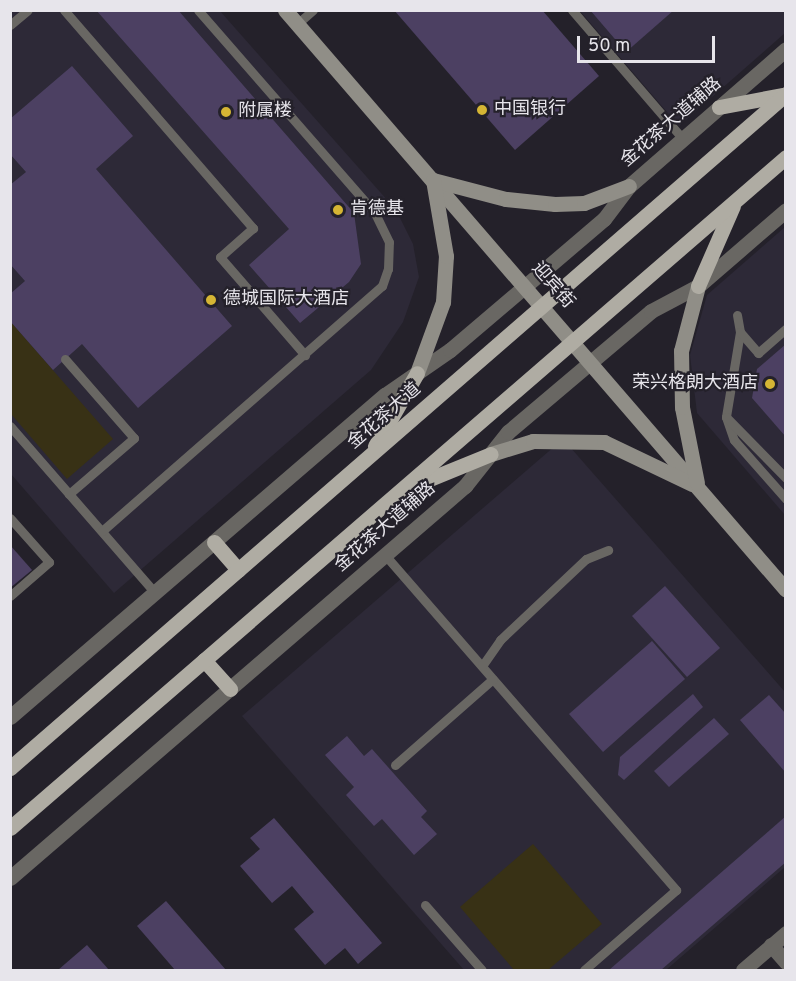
<!DOCTYPE html>
<html>
<head>
<meta charset="utf-8">
<style>
  body { margin:0 }
  #map { position:relative; width:796px; height:981px; overflow:hidden; background:#24212a; font-family:Overpass,"Noto Sans SC",sans-serif }
  div>[style] { position:absolute }
  [style*='--x'] { left:calc(var(--x)*1px); top:calc(var(--y)*1px); width:calc(var(--w)*1px); rotate:calc(var(--a)*1deg) }
  .built>* { inset:0; background:#2d2937 }
  .green>* { inset:0; background:#383115 }
  .building>* { inset:0; background:#4c4062 }
  .service>* { height:9px; margin:-4.5px; padding:0 4.5px; transform-origin:4.5px; border-radius:4.5px; background:#696763 }
  .minor>* { height:15px; margin:-7.5px; padding:0 7.5px; transform-origin:7.5px; border-radius:7.5px; background:#696763 }
  .tertiary>* { height:15px; margin:-7.5px; padding:0 7.5px; transform-origin:7.5px; border-radius:7.5px; background:#696763 }
  .secondary>* { height:15px; margin:-7.5px; padding:0 7.5px; transform-origin:7.5px; border-radius:7.5px; background:#908e87 }
  .primary>* { height:15px; margin:-7.5px; padding:0 7.5px; transform-origin:7.5px; border-radius:7.5px; background:#afaca3 }
  .dots>* { width:16px; height:16px; translate:-50% -50%; box-sizing:border-box; border:3px solid #24212a; border-radius:50% }
  span { translate:-50% -50%; white-space:nowrap; text-align:center; line-height:1.15; -webkit-text-stroke:4.5px #24212a; paint-order:stroke }
  .poi-label { font-size:18px; color:#e7e5eb }
  .left { translate:0 -50%; text-align:left }
  .right { translate:-100% -50%; text-align:right }
  .street-label { font-size:18px; color:#e7e5eb }
  .frame { position:absolute; inset:0; border:12px solid #e7e5eb; pointer-events:none }
  .scale { position:absolute; left:577px; top:36px; width:138px; height:27px; box-sizing:border-box; border:3px solid #e7e5eb; border-top:0; padding-left:8px; font-size:18px; line-height:21px; white-space:nowrap; color:#e7e5eb; -webkit-text-stroke:4px #24212a; paint-order:stroke }
</style>
</head>
<body>
<div id="map">
  <div class="built">
    <div style="clip-path:polygon(10px 11px,220px 11px,396px 210px,413px 244px,419px 277px,403px 322px,371px 370px,114px 593px,11px 474px)"></div>
    <div style="clip-path:polygon(580px 11px,785px 11px,785px 33px,679px 126px)"></div>
    <div style="clip-path:polygon(785px 227px,785px 515px,697px 413px,690px 355px,707px 295px)"></div>
    <div style="clip-path:polygon(563px 439px,785px 692px,785px 867px,666px 970px,464px 970px,242px 716px)"></div>
  </div>
  <div class="green">
    <div style="clip-path:polygon(10px 321px,113px 439px,67px 479px,11px 414px)"></div>
    <div style="clip-path:polygon(533px 844px,602px 924px,548px 970px,514px 970px,460px 907px)"></div>
  </div>
  <div class="building">
    <div style="clip-path:polygon(96px 10px,178px 10px,354px 213px,361px 264px,349px 282px,300px 323px,249px 265px,289px 229px)"></div>
    <div style="clip-path:polygon(394px 10px,542px 10px,599px 76px,515px 150px)"></div>
    <div style="clip-path:polygon(590px 10px,674px 10px,626px 52px)"></div>
    <div style="clip-path:polygon(72px 66px,133px 136px,96px 169px,232px 326px,138px 408px,82px 344px,53px 370px,10px 321px,10px 294px,25px 281px,10px 264px,10px 185px,26px 172px,10px 154px,10px 119px)"></div>
    <div style="clip-path:polygon(786px 344px,786px 437px,752px 398px,757px 369px)"></div>
    <div style="clip-path:polygon(10px 545px,32px 570px,10px 588px)"></div>
    <div style="clip-path:polygon(665px 586px,720px 648px,687px 677px,632px 616px)"></div>
    <div style="clip-path:polygon(652px 641px,685px 679px,603px 752px,569px 714px)"></div>
    <div style="clip-path:polygon(693px 694px,703px 707px,624px 780px,618px 775px,620px 757px)"></div>
    <div style="clip-path:polygon(769px 695px,786px 714px,786px 773px,740px 720px)"></div>
    <div style="clip-path:polygon(714px 718px,729px 734px,669px 787px,654px 771px)"></div>
    <div style="clip-path:polygon(347px 736px,364px 756px,372px 749px,427px 811px,421px 817px,437px 834px,414px 855px,382px 819px,374px 826px,346px 795px,354px 787px,325px 755px)"></div>
    <div style="clip-path:polygon(786px 816px,786px 862px,661px 970px,609px 970px)"></div>
    <div style="clip-path:polygon(274px 818px,382px 943px,358px 964px,345px 948px,325px 965px,294px 929px,314px 912px,292px 886px,272px 903px,240px 866px,260px 849px,250px 838px)"></div>
    <div style="clip-path:polygon(166px 901px,226px 970px,175px 970px,137px 926px)"></div>
    <div style="clip-path:polygon(87px 945px,109px 970px,58px 970px)"></div>
  </div>
  <div class="service">
    <div style="--x:64;--y:10;--w:289;--a:49.1"></div>
    <div style="--x:253;--y:228;--w:44;--a:138.7"></div>
    <div style="--x:220;--y:257;--w:130;--a:49.1"></div>
    <div style="--x:572;--y:10;--w:170;--a:49.3"></div>
    <div style="--x:297;--y:24;--w:21;--a:-41"></div>
    <div style="--x:10;--y:25;--w:23;--a:-40"></div>
    <div style="--x:737;--y:315;--w:17;--a:80"></div>
    <div style="--x:740;--y:332;--w:86;--a:99.4"></div>
    <div style="--x:726;--y:417;--w:24;--a:71"></div>
    <div style="--x:734;--y:440;--w:79;--a:48.6"></div>
    <div style="--x:740;--y:332;--w:28;--a:49"></div>
    <div style="--x:758;--y:353;--w:37;--a:-41"></div>
    <div style="--x:65;--y:359;--w:105;--a:48.9"></div>
    <div style="--x:134;--y:438;--w:86;--a:139.3"></div>
    <div style="--x:726;--y:417;--w:86;--a:45.5"></div>
    <div style="--x:10;--y:426;--w:221;--a:49"></div>
    <div style="--x:10;--y:518;--w:59;--a:48.4"></div>
    <div style="--x:49;--y:562;--w:52;--a:138.9"></div>
    <div style="--x:102;--y:531;--w:372;--a:-41.2"></div>
    <div style="--x:382;--y:286;--w:18;--a:-71"></div>
    <div style="--x:388;--y:269;--w:27;--a:-88"></div>
    <div style="--x:389;--y:242;--w:32;--a:-116"></div>
    <div style="--x:375;--y:213;--w:269;--a:-131.1"></div>
    <div style="--x:385;--y:555;--w:444;--a:49"></div>
    <div style="--x:676;--y:890;--w:122;--a:139"></div>
    <div style="--x:482;--y:666;--w:32;--a:-55"></div>
    <div style="--x:500;--y:640;--w:118;--a:-43.3"></div>
    <div style="--x:586;--y:559;--w:24;--a:-22"></div>
    <div style="--x:395;--y:765;--w:130;--a:-41.3"></div>
    <div style="--x:425;--y:905;--w:86;--a:48.8"></div>
  </div>
  <div class="minor">
    <div style="--x:771;--y:945;--w:23;--a:49"></div>
    <div style="--x:743;--y:970;--w:57;--a:-40.7"></div>
  </div>
  <div class="tertiary">
    <div style="--x:10;--y:717;--w:494;--a:-40.7"></div>
    <div style="--x:385;--y:395;--w:79;--a:-34.7"></div>
    <div style="--x:450;--y:350;--w:202;--a:-40.4"></div>
    <div style="--x:604;--y:219;--w:41;--a:-52.9"></div>
    <div style="--x:629;--y:186;--w:208;--a:-41.1"></div>
    <div style="--x:10;--y:878;--w:601;--a:-40.75"></div>
    <div style="--x:465;--y:486;--w:69;--a:-51.5"></div>
    <div style="--x:508;--y:432;--w:187;--a:-40.2"></div>
    <div style="--x:651;--y:311;--w:53;--a:-28"></div>
    <div style="--x:698;--y:286;--w:116;--a:-40.8"></div>
  </div>
  <div class="secondary">
    <div style="--x:285;--y:10;--w:766;--a:49.18"></div>
    <div style="--x:433;--y:180;--w:75;--a:14.6"></div>
    <div style="--x:506;--y:199;--w:49;--a:5.8"></div>
    <div style="--x:555;--y:204;--w:29;--a:-2"></div>
    <div style="--x:584;--y:203;--w:48;--a:-20.7"></div>
    <div style="--x:417;--y:373;--w:76;--a:-69.9"></div>
    <div style="--x:443;--y:302;--w:46;--a:-86.3"></div>
    <div style="--x:446;--y:256;--w:77;--a:-99.7"></div>
    <div style="--x:491;--y:454;--w:44;--a:-17.2"></div>
    <div style="--x:533;--y:441;--w:71;--a:0.8"></div>
    <div style="--x:604;--y:442;--w:98;--a:25.5"></div>
    <div style="--x:697;--y:483;--w:77;--a:-101.2"></div>
    <div style="--x:682;--y:407;--w:56;--a:-91"></div>
    <div style="--x:681;--y:351;--w:67;--a:-75.3"></div>
  </div>
  <div class="primary">
    <div style="--x:719;--y:107;--w:64;--a:-10.8"></div>
    <div style="--x:698;--y:286;--w:87;--a:-66.4"></div>
    <div style="--x:375;--y:446;--w:84;--a:-60.1"></div>
    <div style="--x:410;--y:487;--w:87;--a:-22.2"></div>
    <div style="--x:214;--y:542;--w:37;--a:49"></div>
    <div style="--x:204;--y:660;--w:39;--a:48"></div>
    <div style="--x:10;--y:768;--w:1028;--a:-40.98"></div>
    <div style="--x:10;--y:828;--w:1026;--a:-40.85"></div>
  </div>
  <div class="dots">
    <div style="left:482px;top:110px;background:#d5b534"></div>
    <div style="left:226px;top:112px;background:#d5b534"></div>
    <div style="left:338px;top:210px;background:#d5b534"></div>
    <div style="left:211px;top:300px;background:#d5b534"></div>
    <div style="left:770px;top:384px;background:#d5b534"></div>
  </div>
  <div class="poi-label">
    <span class="left" style="left:494px;top:110px">中国银行</span>
    <span class="left" style="left:238px;top:112px">附属楼</span>
    <span class="left" style="left:350px;top:210px">肯德基</span>
    <span class="left" style="left:223px;top:300px">德城国际大酒店</span>
    <span class="right" style="left:758px;top:384px">荣兴格朗大酒店</span>
  </div>
  <div class="street-label">
    <span style="left:672px;top:123px;rotate:-41deg">金花茶大道辅路</span>
    <span style="left:552px;top:286px;rotate:49deg">迎宾街</span>
    <span style="left:385px;top:417px;rotate:-41deg">金花茶大道</span>
    <span style="left:386px;top:528px;rotate:-41deg">金花茶大道辅路</span>
  </div>
  <div class="frame"></div>
  <div class="scale">50 m</div>
</div>
</body>
</html>
